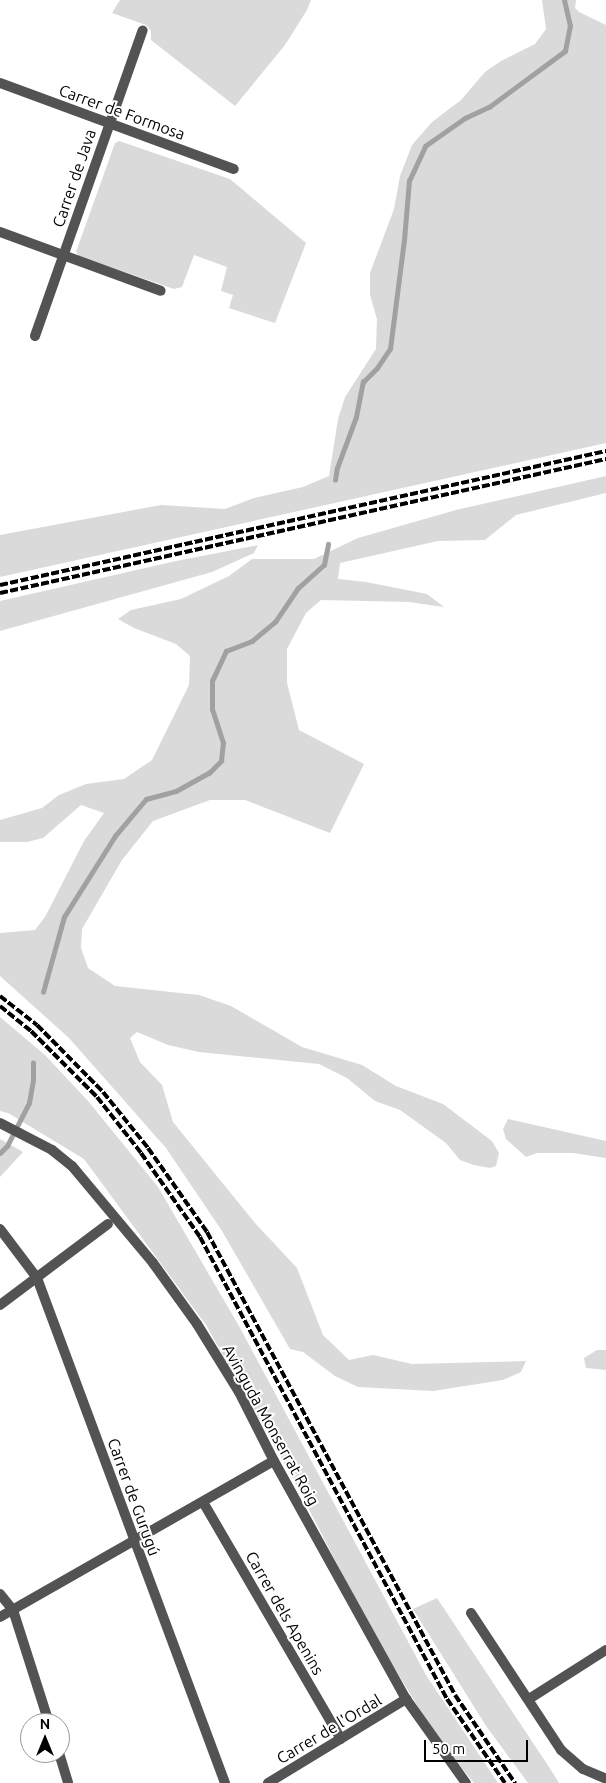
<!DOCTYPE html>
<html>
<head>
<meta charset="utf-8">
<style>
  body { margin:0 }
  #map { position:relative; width:606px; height:1783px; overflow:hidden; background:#fff; font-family:Ubuntu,sans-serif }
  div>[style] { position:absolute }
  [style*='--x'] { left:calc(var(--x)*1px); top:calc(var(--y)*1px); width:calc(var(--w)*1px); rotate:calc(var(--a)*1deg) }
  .green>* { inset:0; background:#dadada }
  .stream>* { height:4.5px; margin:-2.25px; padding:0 2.25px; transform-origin:2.25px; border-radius:2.25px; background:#a1a1a1 }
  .minor>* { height:10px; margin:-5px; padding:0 5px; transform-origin:5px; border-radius:5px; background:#535353 }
  .tertiary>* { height:10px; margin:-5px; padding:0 5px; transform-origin:5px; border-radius:5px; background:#535353 }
  .rail>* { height:4px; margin-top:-2px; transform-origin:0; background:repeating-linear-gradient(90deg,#000 0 8px,transparent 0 10.5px) }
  span { translate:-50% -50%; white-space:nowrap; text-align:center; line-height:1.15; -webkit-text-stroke:4px #fff; paint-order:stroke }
  .street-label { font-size:16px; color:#000 }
  .north { position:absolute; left:20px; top:1713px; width:50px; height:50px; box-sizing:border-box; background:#fff; border:1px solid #999; border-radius:50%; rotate:0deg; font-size:14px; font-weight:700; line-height:20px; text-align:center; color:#000 }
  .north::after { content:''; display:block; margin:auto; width:18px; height:22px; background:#000; clip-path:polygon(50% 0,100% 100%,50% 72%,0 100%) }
  .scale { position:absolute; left:424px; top:1740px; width:104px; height:22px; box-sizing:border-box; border:2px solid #000; border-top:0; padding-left:6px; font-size:15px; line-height:18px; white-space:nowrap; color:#000; -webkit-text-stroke:4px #fff; paint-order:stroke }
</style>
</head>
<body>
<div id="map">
  <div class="green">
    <div style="clip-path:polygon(120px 0,311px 0,307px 10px,285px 45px,235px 106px,151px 40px,151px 31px,146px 25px,112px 13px)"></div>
    <div style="clip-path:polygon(542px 0,576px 0,575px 8px,579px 12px,606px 25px,606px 443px,0 577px,0 535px,161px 505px,225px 509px,254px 498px,303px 487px,329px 476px,338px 419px,345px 397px,376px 349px,377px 319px,370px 295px,370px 273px,394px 209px,400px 176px,412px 145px,432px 122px,461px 100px,485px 72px,501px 61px,535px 44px,546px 29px)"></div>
    <div style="clip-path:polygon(119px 141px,230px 179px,306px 243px,275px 323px,229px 308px,233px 295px,221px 291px,227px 267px,194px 255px,182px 287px,174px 289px,79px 256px,76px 252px,115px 143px)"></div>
    <div style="clip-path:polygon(606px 476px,606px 493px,516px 515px,485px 540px,438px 541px,340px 563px,338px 579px,366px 582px,427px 594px,444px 607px,409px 602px,321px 600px,306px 613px,287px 649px,287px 683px,299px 730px,364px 764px,330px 833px,245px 800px,210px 800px,153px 821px,122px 860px,82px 929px,81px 948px,88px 968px,115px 986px,199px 995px,231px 1006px,302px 1047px,362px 1065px,396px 1086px,443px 1104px,492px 1141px,499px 1153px,496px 1166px,490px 1168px,474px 1165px,460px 1160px,446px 1143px,400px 1110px,375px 1101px,347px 1078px,319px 1064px,199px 1052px,168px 1045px,137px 1032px,130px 1038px,140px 1062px,162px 1085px,173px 1122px,255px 1223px,297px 1268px,323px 1335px,349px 1360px,373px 1355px,412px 1364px,526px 1361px,521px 1372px,503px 1380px,433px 1391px,358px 1387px,335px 1376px,303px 1352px,290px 1349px,222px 1231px,166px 1148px,69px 1038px,0 976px,0 933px,35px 930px,45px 917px,84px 841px,104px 813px,81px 805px,43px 838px,27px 842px,0 842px,0 820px,42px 808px,59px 795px,86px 784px,124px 779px,152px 760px,189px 685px,190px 656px,176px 644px,134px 628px,118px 619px,131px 610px,181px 599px,229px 576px,252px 559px,314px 559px,358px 538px,456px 510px)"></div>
    <div style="clip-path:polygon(258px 545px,254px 553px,212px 572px,0 631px,0 601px,176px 561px)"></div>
    <div style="clip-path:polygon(0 1017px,45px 1055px,89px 1102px,158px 1187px,239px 1326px,426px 1675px,498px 1783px,474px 1783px,435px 1735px,368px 1624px,298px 1488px,206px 1325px,84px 1159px,8px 1113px,0 1111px)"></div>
    <div style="clip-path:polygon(508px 1119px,606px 1141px,606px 1158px,573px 1153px,537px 1153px,526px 1157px,506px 1139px,503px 1129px)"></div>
    <div style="clip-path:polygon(0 1139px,23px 1152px,0 1177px)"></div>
    <div style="clip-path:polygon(597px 1350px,606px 1350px,606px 1370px,586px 1368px,584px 1358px)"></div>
    <div style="clip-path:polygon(437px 1598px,549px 1767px,559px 1783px,528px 1783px,486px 1726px,413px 1609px)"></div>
  </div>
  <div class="stream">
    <div style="--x:335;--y:480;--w:12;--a:-81"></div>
    <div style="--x:337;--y:468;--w:54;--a:-69.6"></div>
    <div style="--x:356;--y:417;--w:36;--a:-79"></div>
    <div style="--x:363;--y:382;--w:20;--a:-45"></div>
    <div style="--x:377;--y:368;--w:23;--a:-56"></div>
    <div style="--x:390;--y:349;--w:110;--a:-82.7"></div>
    <div style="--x:404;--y:240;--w:59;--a:-85.2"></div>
    <div style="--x:409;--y:181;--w:38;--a:-65"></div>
    <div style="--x:425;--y:146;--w:49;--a:-35"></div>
    <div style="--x:465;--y:118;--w:26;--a:-25"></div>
    <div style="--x:489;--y:107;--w:94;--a:-36.4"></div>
    <div style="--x:565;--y:51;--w:25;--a:-79"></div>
    <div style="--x:570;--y:26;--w:27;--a:-103"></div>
    <div style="--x:43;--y:992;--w:78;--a:-74.4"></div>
    <div style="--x:64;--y:917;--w:96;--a:-57.8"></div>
    <div style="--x:115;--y:836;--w:48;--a:-50"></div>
    <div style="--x:146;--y:799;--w:31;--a:-15"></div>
    <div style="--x:176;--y:791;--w:38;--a:-29"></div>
    <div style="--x:209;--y:773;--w:17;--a:-45"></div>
    <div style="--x:221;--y:761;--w:18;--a:-84"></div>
    <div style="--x:223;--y:743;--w:35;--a:-108"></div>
    <div style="--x:212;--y:710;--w:29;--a:-90"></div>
    <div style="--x:212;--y:681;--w:33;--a:-65"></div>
    <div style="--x:226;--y:651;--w:28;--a:-21"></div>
    <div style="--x:252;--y:641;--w:30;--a:-40"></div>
    <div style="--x:275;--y:622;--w:40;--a:-56"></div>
    <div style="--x:297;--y:589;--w:36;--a:-42"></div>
    <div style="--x:324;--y:565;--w:21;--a:-79"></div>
    <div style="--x:0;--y:1153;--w:10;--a:-45"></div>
    <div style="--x:7;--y:1146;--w:48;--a:-62.9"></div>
    <div style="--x:29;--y:1103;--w:23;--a:-80"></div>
    <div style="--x:33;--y:1080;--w:17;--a:-90"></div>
  </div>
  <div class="minor">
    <div style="--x:0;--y:83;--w:249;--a:20.2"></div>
    <div style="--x:0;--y:232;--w:171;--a:20.1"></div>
    <div style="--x:35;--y:336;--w:324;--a:-70.6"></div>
    <div style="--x:0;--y:1229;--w:61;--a:52.9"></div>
    <div style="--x:37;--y:1278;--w:539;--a:69.58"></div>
    <div style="--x:0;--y:1305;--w:135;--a:-36.9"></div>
    <div style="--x:203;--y:1502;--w:274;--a:59.8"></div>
    <div style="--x:0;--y:1594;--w:21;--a:51"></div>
    <div style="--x:13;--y:1610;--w:119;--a:72.3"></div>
    <div style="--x:471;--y:1613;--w:164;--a:56.7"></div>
    <div style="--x:561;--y:1750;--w:29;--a:41"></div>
    <div style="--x:583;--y:1769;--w:25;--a:23"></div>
    <div style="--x:0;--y:1617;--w:315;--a:-29.7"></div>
    <div style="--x:529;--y:1699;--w:91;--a:-32.5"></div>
    <div style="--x:59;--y:1753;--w:31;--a:73"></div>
    <div style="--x:268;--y:1783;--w:162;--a:-31.3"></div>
  </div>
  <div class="tertiary">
    <div style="--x:0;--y:1123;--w:59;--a:27.4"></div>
    <div style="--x:52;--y:1150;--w:26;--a:39"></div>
    <div style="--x:72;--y:1166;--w:126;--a:50.1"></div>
    <div style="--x:153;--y:1263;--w:75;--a:54.2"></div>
    <div style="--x:197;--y:1324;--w:80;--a:58.3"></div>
    <div style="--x:239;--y:1392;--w:77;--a:63.1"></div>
    <div style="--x:274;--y:1461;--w:272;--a:61"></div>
    <div style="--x:406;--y:1699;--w:103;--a:54.5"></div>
  </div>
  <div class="rail">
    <div style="--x:0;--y:585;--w:621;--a:-12.47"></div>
    <div style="--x:0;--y:593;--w:621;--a:-12.47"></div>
    <div style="--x:0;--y:996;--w:47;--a:38.1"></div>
    <div style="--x:37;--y:1025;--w:94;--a:45.4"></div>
    <div style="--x:103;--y:1092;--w:72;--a:51.2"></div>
    <div style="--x:148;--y:1148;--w:103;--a:54.9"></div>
    <div style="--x:207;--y:1232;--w:525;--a:61.82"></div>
    <div style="--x:455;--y:1695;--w:107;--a:55.7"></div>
    <div style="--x:0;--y:1006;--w:40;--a:39"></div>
    <div style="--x:31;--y:1031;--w:93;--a:45"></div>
    <div style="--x:97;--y:1097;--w:71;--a:51.8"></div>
    <div style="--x:141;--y:1153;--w:103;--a:54.9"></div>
    <div style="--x:200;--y:1237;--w:524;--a:61.87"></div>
    <div style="--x:447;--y:1699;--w:102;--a:55.4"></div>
  </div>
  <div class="street-label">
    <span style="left:122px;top:112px;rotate:20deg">Carrer de Formosa</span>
    <span style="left:74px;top:178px;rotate:-71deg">Carrer de Java</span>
    <span style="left:271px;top:1425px;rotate:61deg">Avinguda Monserrat Roig</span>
    <span style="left:134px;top:1497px;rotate:70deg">Carrer de Gurugú</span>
    <span style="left:285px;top:1613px;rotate:60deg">Carrer dels Apenins</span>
    <span style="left:329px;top:1729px;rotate:-31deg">Carrer de l'Ordal</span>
  </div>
  <div class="north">N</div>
  <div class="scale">50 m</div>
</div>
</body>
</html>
